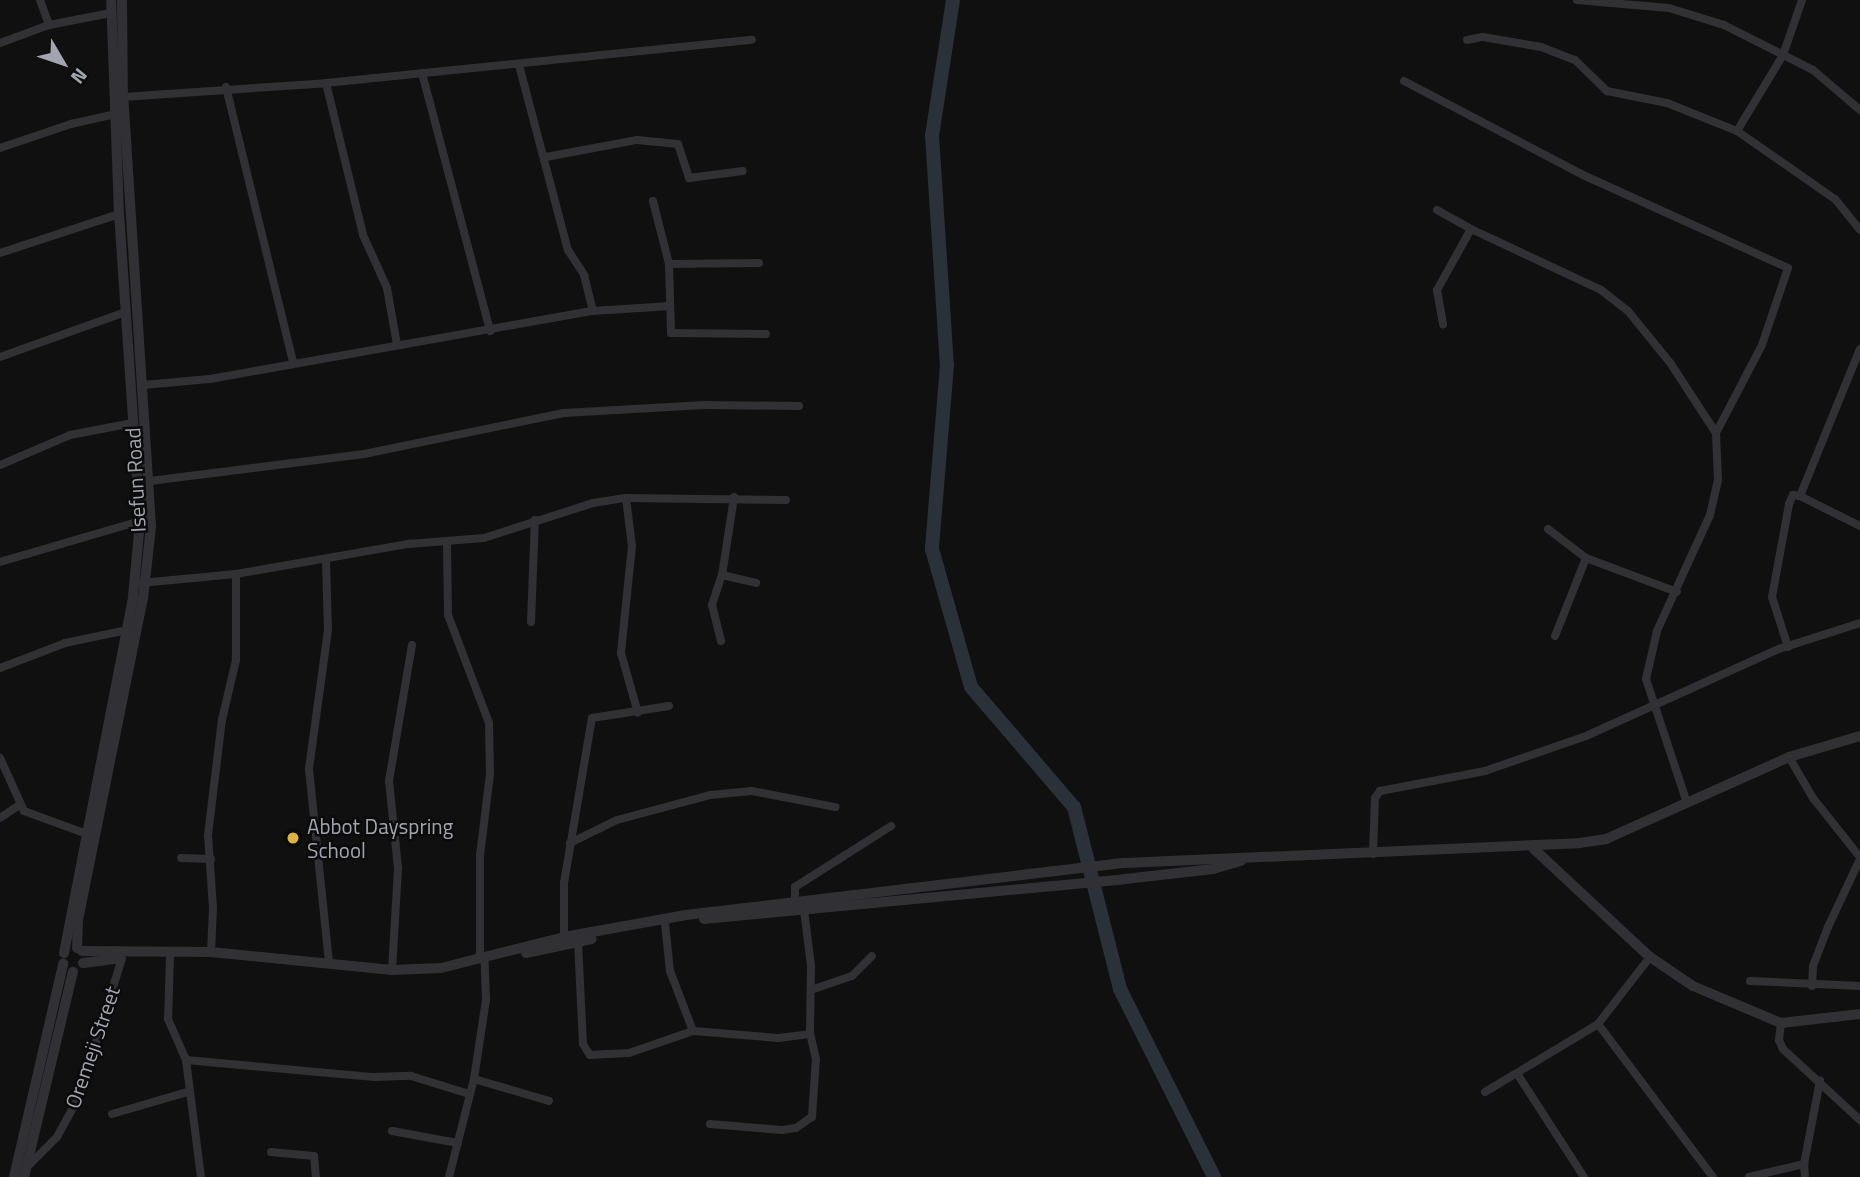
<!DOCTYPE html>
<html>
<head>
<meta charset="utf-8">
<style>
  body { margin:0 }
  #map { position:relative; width:1860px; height:1177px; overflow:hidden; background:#101011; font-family:"Titillium Web",sans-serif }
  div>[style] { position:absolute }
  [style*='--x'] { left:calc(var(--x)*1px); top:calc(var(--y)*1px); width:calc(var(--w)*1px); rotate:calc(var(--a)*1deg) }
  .river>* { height:14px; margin:-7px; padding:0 7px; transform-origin:7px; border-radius:7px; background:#2b3138 }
  .minor>* { height:8px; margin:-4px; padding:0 4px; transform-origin:4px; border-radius:4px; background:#313135 }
  .tertiary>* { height:10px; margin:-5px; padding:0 5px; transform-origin:5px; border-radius:5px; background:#313135 }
  .dots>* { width:19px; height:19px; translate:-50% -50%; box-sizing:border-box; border:4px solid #0b0b0c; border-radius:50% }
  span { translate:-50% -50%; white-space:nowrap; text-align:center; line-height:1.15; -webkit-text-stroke:5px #0b0b0c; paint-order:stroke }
  .street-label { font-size:21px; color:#a2a5b0 }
  .poi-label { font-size:21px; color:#a2a5b0 }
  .left { translate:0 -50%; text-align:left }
  .north { position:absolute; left:28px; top:28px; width:70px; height:70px; -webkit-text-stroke:5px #0b0b0c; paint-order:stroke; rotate:129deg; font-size:19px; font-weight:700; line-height:28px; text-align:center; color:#a2a5b0 }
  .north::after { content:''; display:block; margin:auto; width:24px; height:32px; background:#a2a5b0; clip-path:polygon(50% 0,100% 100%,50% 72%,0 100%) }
</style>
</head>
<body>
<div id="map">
  <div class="river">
    <div style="--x:953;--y:0;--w:137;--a:98.8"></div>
    <div style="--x:932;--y:135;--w:230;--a:86.3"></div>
    <div style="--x:947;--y:365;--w:185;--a:94.7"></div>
    <div style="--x:932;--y:549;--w:143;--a:74.2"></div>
    <div style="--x:971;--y:687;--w:158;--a:49.4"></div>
    <div style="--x:1074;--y:807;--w:188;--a:75.8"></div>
    <div style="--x:1120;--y:989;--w:210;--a:63.4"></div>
  </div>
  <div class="minor">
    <div style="--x:40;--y:0;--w:27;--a:70"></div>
    <div style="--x:1577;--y:0;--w:92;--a:5"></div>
    <div style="--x:1669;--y:8;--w:58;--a:17.2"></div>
    <div style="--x:1724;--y:25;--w:100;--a:26.8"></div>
    <div style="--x:1813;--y:70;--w:62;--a:40.4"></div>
    <div style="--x:1467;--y:40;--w:16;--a:-11"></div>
    <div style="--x:1483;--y:37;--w:59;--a:9.8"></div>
    <div style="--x:1541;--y:47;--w:36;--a:21"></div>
    <div style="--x:1575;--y:60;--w:45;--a:44.1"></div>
    <div style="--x:1607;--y:91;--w:61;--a:11.3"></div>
    <div style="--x:1667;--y:103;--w:75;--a:21.8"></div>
    <div style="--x:1737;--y:131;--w:119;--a:34.8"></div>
    <div style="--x:1835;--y:199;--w:40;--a:51"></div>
    <div style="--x:0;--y:43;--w:52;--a:-20.2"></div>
    <div style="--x:49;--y:25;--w:63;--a:-11"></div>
    <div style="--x:519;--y:65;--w:191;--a:75.2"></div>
    <div style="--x:568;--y:250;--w:30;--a:57"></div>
    <div style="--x:584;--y:275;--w:37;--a:76"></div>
    <div style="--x:422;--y:73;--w:267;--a:75.2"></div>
    <div style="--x:1404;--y:81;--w:202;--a:27.7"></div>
    <div style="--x:1583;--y:175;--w:225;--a:24.4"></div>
    <div style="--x:1788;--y:268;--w:81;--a:108.7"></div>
    <div style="--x:1762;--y:345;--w:99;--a:117.6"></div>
    <div style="--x:326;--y:83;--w:156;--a:76.3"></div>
    <div style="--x:363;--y:235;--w:58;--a:65.6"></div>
    <div style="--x:387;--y:288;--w:58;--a:80"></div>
    <div style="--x:226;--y:87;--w:283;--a:76.3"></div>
    <div style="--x:123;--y:97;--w:203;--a:-3.9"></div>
    <div style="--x:326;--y:83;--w:428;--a:-5.8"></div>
    <div style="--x:1737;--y:131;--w:89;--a:-58.8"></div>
    <div style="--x:1783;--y:55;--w:58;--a:-70.9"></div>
    <div style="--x:0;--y:148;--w:75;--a:-18.7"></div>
    <div style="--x:71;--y:124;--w:45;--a:-12.8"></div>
    <div style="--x:546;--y:157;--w:93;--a:-10.6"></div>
    <div style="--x:637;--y:140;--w:41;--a:5.6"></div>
    <div style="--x:678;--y:144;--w:36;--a:72"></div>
    <div style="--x:689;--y:178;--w:54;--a:-7.4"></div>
    <div style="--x:653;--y:201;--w:65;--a:75.7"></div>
    <div style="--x:1437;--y:210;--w:39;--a:29"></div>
    <div style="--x:1471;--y:229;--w:70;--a:119.1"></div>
    <div style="--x:1437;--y:290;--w:35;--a:80"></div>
    <div style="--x:1471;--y:229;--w:144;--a:25.1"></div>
    <div style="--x:1601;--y:290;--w:34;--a:38"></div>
    <div style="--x:1628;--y:311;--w:68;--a:50.9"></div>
    <div style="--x:1671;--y:364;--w:82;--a:56.9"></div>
    <div style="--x:1716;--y:433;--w:47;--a:87.6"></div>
    <div style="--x:1718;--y:480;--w:36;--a:103"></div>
    <div style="--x:1710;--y:515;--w:128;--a:114.6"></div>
    <div style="--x:1657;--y:631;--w:49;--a:102.9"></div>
    <div style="--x:1646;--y:679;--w:131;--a:71.7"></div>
    <div style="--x:0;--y:253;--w:125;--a:-18.1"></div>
    <div style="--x:759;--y:263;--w:90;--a:179.4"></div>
    <div style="--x:669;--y:264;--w:69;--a:88.3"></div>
    <div style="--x:671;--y:333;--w:95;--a:0.6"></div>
    <div style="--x:0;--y:357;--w:134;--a:-19.7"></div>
    <div style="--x:143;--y:385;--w:67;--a:-5.1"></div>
    <div style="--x:210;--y:379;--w:389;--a:-10.1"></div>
    <div style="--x:593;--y:311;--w:77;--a:-3.7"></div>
    <div style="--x:0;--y:465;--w:76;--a:-23.2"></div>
    <div style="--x:70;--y:435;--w:64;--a:-10.8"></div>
    <div style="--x:150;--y:481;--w:216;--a:-7.2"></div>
    <div style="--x:364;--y:454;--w:204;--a:-11.6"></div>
    <div style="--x:564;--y:413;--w:140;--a:-3.3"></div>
    <div style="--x:704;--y:405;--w:95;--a:0.6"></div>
    <div style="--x:1800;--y:496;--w:67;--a:26.6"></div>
    <div style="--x:734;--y:497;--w:79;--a:98.7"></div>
    <div style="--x:722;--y:575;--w:35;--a:13"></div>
    <div style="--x:626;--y:498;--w:48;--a:82.9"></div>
    <div style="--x:632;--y:546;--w:108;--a:95.9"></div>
    <div style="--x:621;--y:653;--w:62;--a:74.2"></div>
    <div style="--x:1548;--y:529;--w:48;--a:37.3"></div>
    <div style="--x:1586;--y:558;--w:97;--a:20.5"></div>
    <div style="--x:447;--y:543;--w:72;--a:89.2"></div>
    <div style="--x:448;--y:615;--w:116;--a:69.2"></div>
    <div style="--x:489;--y:723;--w:51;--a:88.9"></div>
    <div style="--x:490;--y:774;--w:82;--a:97"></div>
    <div style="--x:480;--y:855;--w:102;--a:90"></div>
    <div style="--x:326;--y:559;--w:71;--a:88.4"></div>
    <div style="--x:328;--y:630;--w:140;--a:97.8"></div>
    <div style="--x:309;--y:769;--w:196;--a:84.1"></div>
    <div style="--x:0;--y:562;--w:146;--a:-16.3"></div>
    <div style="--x:141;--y:583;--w:95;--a:-5.4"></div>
    <div style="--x:236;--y:574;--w:175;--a:-9.9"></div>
    <div style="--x:408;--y:544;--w:76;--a:-4.5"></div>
    <div style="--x:484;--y:538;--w:114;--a:-17.8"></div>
    <div style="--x:593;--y:503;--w:33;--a:-9"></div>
    <div style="--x:626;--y:498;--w:160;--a:0.7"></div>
    <div style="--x:531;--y:622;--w:102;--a:-87.8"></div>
    <div style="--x:1555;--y:636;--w:84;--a:-68.3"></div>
    <div style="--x:721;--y:641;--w:37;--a:-104"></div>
    <div style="--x:712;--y:605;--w:32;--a:-72"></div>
    <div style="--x:1788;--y:647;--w:52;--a:-107.7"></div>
    <div style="--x:1772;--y:597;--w:95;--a:-79.6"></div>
    <div style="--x:1789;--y:504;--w:10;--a:-66"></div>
    <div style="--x:1793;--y:495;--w:7;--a:8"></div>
    <div style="--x:1800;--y:496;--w:159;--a:-67.8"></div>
    <div style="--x:0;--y:668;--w:70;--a:-21"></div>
    <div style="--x:65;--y:643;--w:63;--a:-11.8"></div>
    <div style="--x:1789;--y:757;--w:48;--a:59.7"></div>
    <div style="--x:1813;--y:798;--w:75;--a:51.5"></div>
    <div style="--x:0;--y:758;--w:58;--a:65.6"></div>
    <div style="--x:24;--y:811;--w:67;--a:20.1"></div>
    <div style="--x:0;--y:818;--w:23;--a:-34"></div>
    <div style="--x:570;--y:843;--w:52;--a:-26.1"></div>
    <div style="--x:617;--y:820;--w:96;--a:-15"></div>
    <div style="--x:710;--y:795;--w:42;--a:-5.4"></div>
    <div style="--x:752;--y:791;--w:85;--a:10.9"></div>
    <div style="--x:1373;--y:854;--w:56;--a:-88"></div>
    <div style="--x:1375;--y:798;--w:9;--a:-54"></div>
    <div style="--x:1380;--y:791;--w:107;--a:-10.8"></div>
    <div style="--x:1485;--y:771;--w:107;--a:-19.1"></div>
    <div style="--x:1586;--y:736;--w:212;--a:-24.3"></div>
    <div style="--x:1779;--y:649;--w:85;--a:-17.8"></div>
    <div style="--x:181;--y:858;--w:30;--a:2"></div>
    <div style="--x:795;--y:900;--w:13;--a:-90"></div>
    <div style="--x:795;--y:887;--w:114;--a:-32.4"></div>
    <div style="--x:665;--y:924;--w:47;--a:83.9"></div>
    <div style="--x:670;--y:971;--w:64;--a:69"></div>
    <div style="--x:564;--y:937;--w:54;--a:-90"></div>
    <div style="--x:564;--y:883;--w:167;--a:-80.4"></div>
    <div style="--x:592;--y:718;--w:78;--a:-8.9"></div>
    <div style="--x:578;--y:942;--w:102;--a:87.2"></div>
    <div style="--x:583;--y:1044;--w:13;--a:58"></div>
    <div style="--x:590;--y:1055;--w:39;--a:-3"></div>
    <div style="--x:629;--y:1053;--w:68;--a:-19"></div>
    <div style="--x:693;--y:1031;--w:85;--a:4.7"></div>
    <div style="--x:778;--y:1038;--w:32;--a:-7"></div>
    <div style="--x:211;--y:952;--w:44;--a:-87.4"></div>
    <div style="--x:213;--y:908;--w:73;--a:-93.9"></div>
    <div style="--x:208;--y:835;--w:116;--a:-83.1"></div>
    <div style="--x:222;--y:720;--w:62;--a:-76.9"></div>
    <div style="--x:236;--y:660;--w:86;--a:-90"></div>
    <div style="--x:170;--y:957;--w:62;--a:91.8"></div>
    <div style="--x:168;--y:1019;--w:45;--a:66.3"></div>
    <div style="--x:186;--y:1060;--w:118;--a:82.7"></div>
    <div style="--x:392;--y:970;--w:102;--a:-86.6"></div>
    <div style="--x:398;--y:868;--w:87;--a:-95.9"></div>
    <div style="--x:389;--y:781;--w:138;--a:-80.4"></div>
    <div style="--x:1750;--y:981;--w:110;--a:2.6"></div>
    <div style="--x:1812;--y:986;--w:20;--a:-87"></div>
    <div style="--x:1813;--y:966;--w:42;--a:-69"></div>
    <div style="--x:1828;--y:927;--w:75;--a:-64.8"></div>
    <div style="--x:811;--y:990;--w:43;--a:-18.9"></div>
    <div style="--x:852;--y:976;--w:28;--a:-45"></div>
    <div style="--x:1781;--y:1023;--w:17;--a:97"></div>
    <div style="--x:1779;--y:1040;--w:10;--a:66"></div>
    <div style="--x:1783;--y:1049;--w:105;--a:42.7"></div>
    <div style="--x:1598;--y:1024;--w:191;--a:53.1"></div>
    <div style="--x:186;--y:1060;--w:189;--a:5.2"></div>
    <div style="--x:374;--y:1077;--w:37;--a:-2"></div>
    <div style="--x:411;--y:1076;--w:61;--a:17.2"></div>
    <div style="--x:1518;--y:1075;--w:121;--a:57.1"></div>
    <div style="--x:474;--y:1079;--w:78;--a:16.3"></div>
    <div style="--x:1485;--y:1092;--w:132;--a:-31"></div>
    <div style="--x:1598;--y:1024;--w:85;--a:-52.2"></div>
    <div style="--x:112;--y:1114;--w:78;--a:-16.3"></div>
    <div style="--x:710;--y:1124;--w:72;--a:4.8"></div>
    <div style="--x:782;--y:1130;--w:14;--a:-8"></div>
    <div style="--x:796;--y:1128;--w:19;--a:-35"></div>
    <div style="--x:812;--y:1117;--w:58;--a:-86.1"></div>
    <div style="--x:816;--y:1059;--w:26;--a:-103"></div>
    <div style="--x:810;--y:1034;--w:68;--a:-89.2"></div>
    <div style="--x:811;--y:966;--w:56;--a:-97.1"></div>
    <div style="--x:392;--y:1131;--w:67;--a:10.3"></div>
    <div style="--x:271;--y:1152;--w:43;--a:5.3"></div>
    <div style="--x:314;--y:1156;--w:21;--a:85"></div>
    <div style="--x:29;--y:1165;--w:40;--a:-45"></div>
    <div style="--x:57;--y:1137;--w:46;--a:-61.2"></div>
    <div style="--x:79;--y:1097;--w:145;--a:-72.8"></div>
    <div style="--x:449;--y:1177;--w:101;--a:-75.7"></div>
    <div style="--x:474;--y:1079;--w:80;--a:-81.4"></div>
    <div style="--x:486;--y:1000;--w:38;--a:-92"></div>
    <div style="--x:1749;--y:1177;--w:57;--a:-13.3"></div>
    <div style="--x:1805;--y:1177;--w:13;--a:-94"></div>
    <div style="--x:1804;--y:1164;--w:85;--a:-79.1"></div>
  </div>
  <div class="tertiary">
    <div style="--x:1534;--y:849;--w:158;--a:43"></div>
    <div style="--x:1650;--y:957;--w:52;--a:34"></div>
    <div style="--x:1693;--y:986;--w:95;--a:22.8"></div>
    <div style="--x:1781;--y:1023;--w:80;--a:-6.5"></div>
    <div style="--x:704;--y:919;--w:423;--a:-5.4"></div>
    <div style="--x:1125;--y:879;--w:89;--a:-6.5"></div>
    <div style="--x:1213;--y:869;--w:29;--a:-16"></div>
    <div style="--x:77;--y:948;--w:28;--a:-88"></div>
    <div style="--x:78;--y:920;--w:328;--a:-78.6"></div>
    <div style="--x:143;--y:599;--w:73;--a:-83.7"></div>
    <div style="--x:151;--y:526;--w:430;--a:-93.7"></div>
    <div style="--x:123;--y:97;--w:97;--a:-90.6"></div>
    <div style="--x:82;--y:951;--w:129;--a:0.4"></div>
    <div style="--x:211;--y:952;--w:182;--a:5.7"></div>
    <div style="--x:392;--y:970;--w:49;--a:-2.3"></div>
    <div style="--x:441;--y:968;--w:127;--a:-14.1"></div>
    <div style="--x:564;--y:937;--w:124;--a:-10.2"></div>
    <div style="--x:686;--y:915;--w:442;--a:-6.8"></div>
    <div style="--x:1125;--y:863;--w:454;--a:-2.5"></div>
    <div style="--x:1579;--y:843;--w:27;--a:-8"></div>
    <div style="--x:1606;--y:839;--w:201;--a:-24.1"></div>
    <div style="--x:1789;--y:757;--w:74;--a:-16.5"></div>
    <div style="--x:64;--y:953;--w:363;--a:-79"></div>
    <div style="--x:133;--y:597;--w:76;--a:-84.7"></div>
    <div style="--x:140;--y:521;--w:308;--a:-93.9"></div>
    <div style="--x:119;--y:214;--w:214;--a:-92.1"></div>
    <div style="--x:526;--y:953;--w:67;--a:-12"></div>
    <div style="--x:83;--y:963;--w:38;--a:-7"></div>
    <div style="--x:14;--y:1177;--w:219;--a:-77"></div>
    <div style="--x:24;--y:1177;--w:211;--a:-76.6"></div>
  </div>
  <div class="dots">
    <div style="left:293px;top:838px;background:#ddb33b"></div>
  </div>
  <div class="street-label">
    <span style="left:135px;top:480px;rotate:-93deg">Isefun Road</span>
    <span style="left:92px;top:1047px;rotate:-71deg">Oremeji Street</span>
  </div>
  <div class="poi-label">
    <span class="left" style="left:307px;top:838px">Abbot Dayspring<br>School</span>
  </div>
  <div class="north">N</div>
</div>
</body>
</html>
